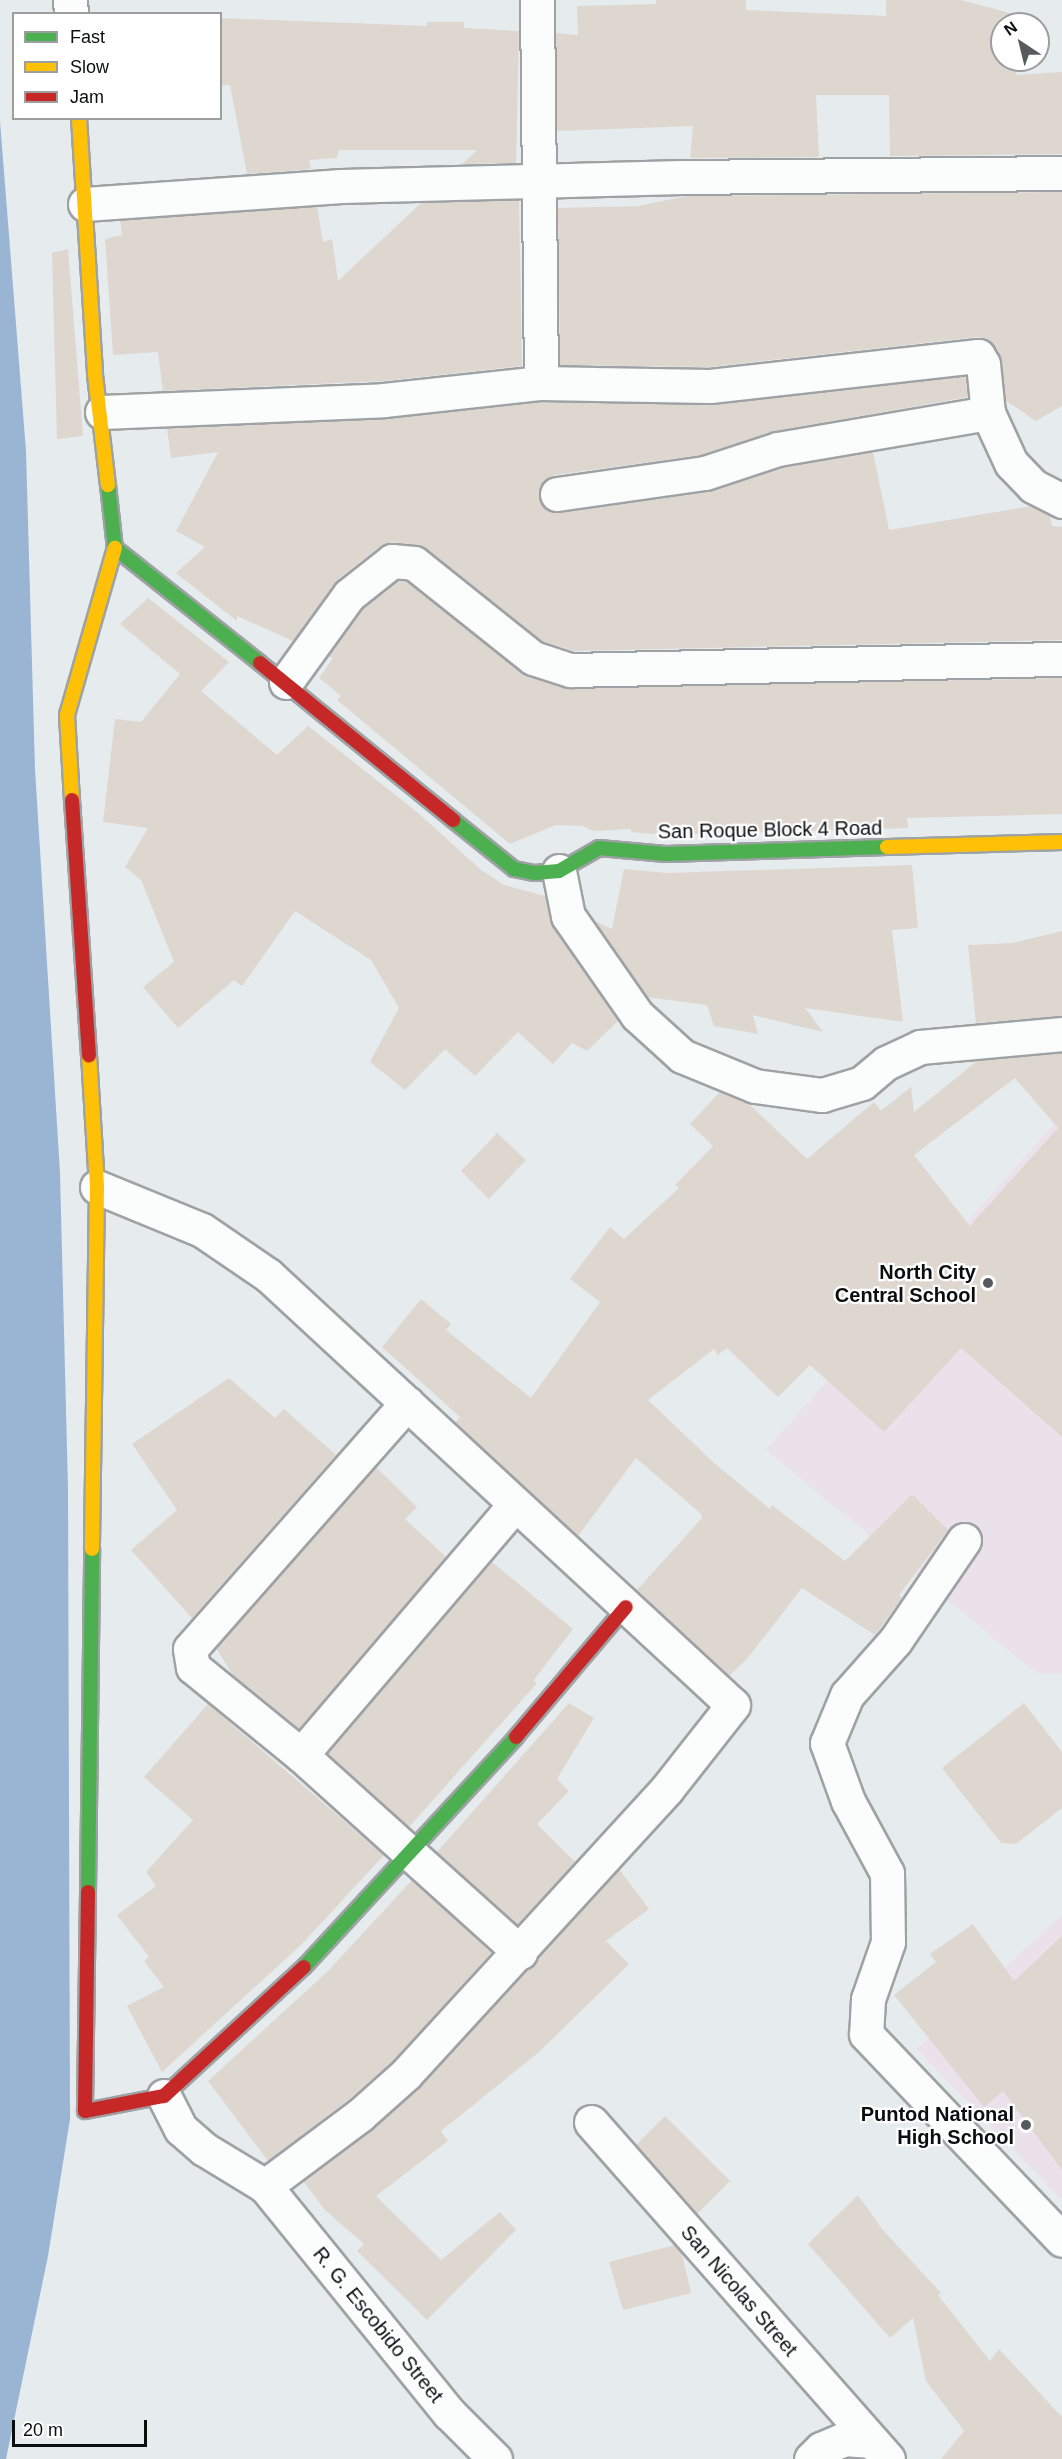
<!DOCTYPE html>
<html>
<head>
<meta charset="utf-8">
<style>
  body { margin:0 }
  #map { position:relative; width:1062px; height:2459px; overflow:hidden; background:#e6ebee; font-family:Arial,sans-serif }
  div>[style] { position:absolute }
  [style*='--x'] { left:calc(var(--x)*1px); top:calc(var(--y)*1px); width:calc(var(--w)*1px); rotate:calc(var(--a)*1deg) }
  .education>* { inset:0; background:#ebe1ea }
  .water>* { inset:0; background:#99b5d3 }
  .building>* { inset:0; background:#ded7d0 }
  .roads { filter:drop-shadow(2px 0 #9ea2a4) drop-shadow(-2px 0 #9ea2a4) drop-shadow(0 2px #9ea2a4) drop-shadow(0 -2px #9ea2a4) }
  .street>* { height:33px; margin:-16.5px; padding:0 16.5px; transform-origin:16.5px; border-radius:16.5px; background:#fbfcfc }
  .fast>* { height:14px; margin:-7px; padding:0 7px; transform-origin:7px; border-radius:7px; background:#4caf50 }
  .slow>* { height:14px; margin:-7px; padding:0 7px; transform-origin:7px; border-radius:7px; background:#ffc107 }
  .jam>* { height:14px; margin:-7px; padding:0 7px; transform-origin:7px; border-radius:7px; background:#c62828 }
  .dots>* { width:16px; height:16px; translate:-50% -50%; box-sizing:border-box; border:3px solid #fff; border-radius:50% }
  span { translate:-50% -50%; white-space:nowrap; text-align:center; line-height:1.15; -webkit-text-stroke:4.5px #fff; paint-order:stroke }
  .street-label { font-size:20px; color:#0b0d0f }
  .poi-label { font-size:20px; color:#0b0d0f; font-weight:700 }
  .right { translate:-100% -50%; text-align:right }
  .legend { position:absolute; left:12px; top:12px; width:210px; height:108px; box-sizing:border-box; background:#fff; border:2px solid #9d9e9f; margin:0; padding:8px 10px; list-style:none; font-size:18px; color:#0b0d0f }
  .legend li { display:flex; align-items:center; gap:12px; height:30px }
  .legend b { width:30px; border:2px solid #9d9e9f }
  .north { position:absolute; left:990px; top:12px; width:60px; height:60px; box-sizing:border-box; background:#fff; border:2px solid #9d9e9f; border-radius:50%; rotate:325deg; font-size:16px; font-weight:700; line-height:24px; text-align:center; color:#0b0d0f }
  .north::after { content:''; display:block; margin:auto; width:21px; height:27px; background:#585b5d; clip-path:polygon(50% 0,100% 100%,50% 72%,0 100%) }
  .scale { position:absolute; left:12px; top:2420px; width:135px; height:27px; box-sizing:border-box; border:3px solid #0b0d0f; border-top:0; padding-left:8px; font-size:18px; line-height:21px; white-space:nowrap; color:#0b0d0f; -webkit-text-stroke:4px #fff; paint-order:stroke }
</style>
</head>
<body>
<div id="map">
  <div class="education">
    <div style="clip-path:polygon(1062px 1115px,1062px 1673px,1037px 1674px,766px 1450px)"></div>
    <div style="clip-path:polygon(1062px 1915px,1062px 2200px,917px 2049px)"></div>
  </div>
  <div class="water">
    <div style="clip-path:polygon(0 121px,26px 451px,35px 769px,60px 1173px,68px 1489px,70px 2119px,48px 2256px,6px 2459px,0 2459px)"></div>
  </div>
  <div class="building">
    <div style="clip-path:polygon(656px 0,746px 0,746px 10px,886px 16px,886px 0,961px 0,1032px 19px,1031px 24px,1002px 24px,1002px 60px,1020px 60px,1016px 75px,1062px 72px,1062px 154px,890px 156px,889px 95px,816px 95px,819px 157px,690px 158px,693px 126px,557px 131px,556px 33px,578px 35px,577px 6px,656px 4px)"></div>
    <div style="clip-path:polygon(220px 18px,427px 26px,427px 22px,464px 22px,464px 28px,519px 31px,516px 163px,462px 164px,477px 150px,339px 150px,337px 158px,309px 160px,311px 169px,247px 174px,230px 85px,220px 85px)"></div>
    <div style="clip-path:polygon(1062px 192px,1062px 406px,1036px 421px,1005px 400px,999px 355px,987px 339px,977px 337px,709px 367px,560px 365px,558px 208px,639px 206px,687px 196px)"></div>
    <div style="clip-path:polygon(519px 200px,522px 366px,383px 381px,163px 391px,158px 352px,113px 355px,105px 239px,122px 235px,120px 220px,317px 206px,323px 242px,332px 239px,338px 281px,421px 203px)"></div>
    <div style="clip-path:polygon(68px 249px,83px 436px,57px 439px,52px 253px)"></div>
    <div style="clip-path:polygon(965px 376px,968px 397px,775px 431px,701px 455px,554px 475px,540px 486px,539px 497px,549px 511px,560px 513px,708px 492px,783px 467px,873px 452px,889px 530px,1031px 506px,1050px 516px,1052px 526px,1062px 527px,1062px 640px,574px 651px,542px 641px,426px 548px,394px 542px,380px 546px,337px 580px,293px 641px,237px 616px,237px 621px,176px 573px,205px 547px,176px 531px,218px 452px,171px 458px,167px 428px,385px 419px,542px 402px,712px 405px)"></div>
    <div style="clip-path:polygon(398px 580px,407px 581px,522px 673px,566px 688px,1062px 678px,1062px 814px,907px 818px,908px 828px,667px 835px,631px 832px,631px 829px,593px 831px,582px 826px,556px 825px,510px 844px,337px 700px,341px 696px,319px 678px,333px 658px,328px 656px,363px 608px)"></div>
    <div style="clip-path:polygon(148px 598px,229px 662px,201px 691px,277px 755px,308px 726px,417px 812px,480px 869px,504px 885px,545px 896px,553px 927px,618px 1021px,587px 1051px,572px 1043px,553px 1064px,518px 1032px,475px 1076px,445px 1049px,405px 1090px,370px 1062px,399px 1008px,371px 960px,295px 911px,242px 986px,234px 980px,178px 1028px,143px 987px,174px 962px,141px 880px,125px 867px,148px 828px,103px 822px,115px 719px,141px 722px,180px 674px,120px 624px)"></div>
    <div style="clip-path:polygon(912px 865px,918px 928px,892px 930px,903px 1022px,805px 1008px,823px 1032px,753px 1015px,758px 1034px,714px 1026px,707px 1005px,647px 997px,593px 920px,612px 929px,624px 869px,667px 873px)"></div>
    <div style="clip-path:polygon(1062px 931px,1062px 1016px,976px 1023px,968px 945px,1013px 943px)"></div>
    <div style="clip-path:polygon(evenodd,1062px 1053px,1062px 1437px,961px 1348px,884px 1432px,810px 1365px,778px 1397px,727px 1348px,718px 1355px,714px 1349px,648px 1400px,713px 1462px,770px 1509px,772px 1505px,845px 1561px,912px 1494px,948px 1530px,899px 1595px,902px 1598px,875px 1635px,802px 1588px,747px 1659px,729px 1676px,637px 1590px,702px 1518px,700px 1513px,636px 1458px,578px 1536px,455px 1423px,460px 1417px,382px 1347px,421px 1299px,451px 1324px,446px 1330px,531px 1398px,600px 1302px,570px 1279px,610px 1227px,624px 1239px,679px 1188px,675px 1185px,713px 1146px,690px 1124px,720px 1092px,749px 1104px,807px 1159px,874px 1102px,881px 1111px,911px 1087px,914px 1112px,977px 1061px,1062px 1053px,1015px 1078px,1058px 1128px,970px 1226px,914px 1155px,1015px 1078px)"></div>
    <div style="clip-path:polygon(497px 1133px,526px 1160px,489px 1199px,461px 1171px)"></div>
    <div style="clip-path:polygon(229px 1378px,275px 1418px,284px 1409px,336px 1455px,192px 1618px,131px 1550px,177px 1510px,132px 1444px)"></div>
    <div style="clip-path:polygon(376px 1467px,417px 1507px,405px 1519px,446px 1557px,299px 1729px,233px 1675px,216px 1648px)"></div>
    <div style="clip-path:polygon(491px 1561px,573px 1629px,533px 1681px,537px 1683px,409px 1827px,327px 1753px)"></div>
    <div style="clip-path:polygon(569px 1703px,594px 1718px,557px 1779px,569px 1791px,537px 1824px,575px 1862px,517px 1925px,437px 1852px)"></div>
    <div style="clip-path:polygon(1024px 1703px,1062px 1752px,1062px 1808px,1016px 1844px,1001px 1843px,942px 1768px)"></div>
    <div style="clip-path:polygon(208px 1704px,384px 1855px,302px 1944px,162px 2072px,127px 2006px,164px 1987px,144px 1961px,149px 1957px,117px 1915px,156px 1886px,146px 1872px,193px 1820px,144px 1777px)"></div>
    <div style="clip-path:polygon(619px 1869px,649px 1909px,606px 1941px,629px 1964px,539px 2052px,441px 2131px,448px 2141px,376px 2196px,441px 2260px,500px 2212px,516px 2230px,427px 2320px,357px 2251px,364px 2244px,325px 2210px,303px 2181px,371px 2130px,419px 2088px)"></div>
    <div style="clip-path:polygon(412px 1880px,492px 1952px,393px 2061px,348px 2100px,268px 2161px,208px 2081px,328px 1971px)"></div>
    <div style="clip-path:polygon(973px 1924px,1014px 1981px,1062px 1936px,1062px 2170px,1003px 2091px,984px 2107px,894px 1995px,936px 1962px,930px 1954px)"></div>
    <div style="clip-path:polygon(665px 2116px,730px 2181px,697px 2214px,636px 2145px)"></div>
    <div style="clip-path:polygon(858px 2195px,882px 2229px,941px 2293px,938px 2295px,990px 2361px,999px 2349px,1062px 2417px,1062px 2459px,941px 2459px,964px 2431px,926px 2381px,913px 2318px,890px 2338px,808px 2244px)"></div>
    <div style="clip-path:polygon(675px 2245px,682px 2254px,691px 2293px,623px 2310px,609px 2262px)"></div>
  </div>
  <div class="roads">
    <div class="street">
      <div style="--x:70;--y:0;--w:14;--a:86"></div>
      <div style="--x:537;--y:0;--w:383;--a:89.4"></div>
      <div style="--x:85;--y:204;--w:257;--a:-4"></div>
      <div style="--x:341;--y:186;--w:341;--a:-1.5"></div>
      <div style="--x:682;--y:177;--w:380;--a:-0.6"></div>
      <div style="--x:102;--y:412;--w:282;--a:-2.4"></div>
      <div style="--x:384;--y:400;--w:158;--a:-6.2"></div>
      <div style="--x:541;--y:383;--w:169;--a:1"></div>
      <div style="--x:710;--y:386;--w:270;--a:-6.4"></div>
      <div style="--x:978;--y:356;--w:9;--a:58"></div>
      <div style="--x:983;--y:364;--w:49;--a:84.2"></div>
      <div style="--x:988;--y:413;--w:55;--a:65.3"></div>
      <div style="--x:1011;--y:463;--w:32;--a:46"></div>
      <div style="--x:1033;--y:486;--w:33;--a:27"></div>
      <div style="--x:557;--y:494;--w:149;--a:-8.1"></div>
      <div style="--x:705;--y:473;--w:77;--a:-18.2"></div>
      <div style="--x:778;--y:449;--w:213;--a:-9.7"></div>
      <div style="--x:286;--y:682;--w:107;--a:-54.1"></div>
      <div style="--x:349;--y:595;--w:55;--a:-38.3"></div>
      <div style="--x:392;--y:561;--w:22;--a:5"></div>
      <div style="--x:414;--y:563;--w:152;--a:38.6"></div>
      <div style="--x:533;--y:658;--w:40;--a:18"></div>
      <div style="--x:571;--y:670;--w:491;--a:-1.3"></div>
      <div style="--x:559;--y:871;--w:46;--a:78.7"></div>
      <div style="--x:568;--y:916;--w:121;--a:55.1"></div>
      <div style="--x:637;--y:1015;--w:61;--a:42.3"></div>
      <div style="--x:682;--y:1056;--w:79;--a:22.3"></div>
      <div style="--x:755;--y:1086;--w:68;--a:7.7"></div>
      <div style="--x:822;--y:1095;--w:42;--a:-16.7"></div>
      <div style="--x:862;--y:1083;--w:31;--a:-40"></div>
      <div style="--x:886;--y:1063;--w:38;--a:-25"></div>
      <div style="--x:920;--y:1047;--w:143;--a:-5.2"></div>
      <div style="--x:97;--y:1187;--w:113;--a:22.3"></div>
      <div style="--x:202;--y:1230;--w:80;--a:34.3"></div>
      <div style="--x:268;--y:1275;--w:633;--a:42.76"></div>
      <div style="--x:733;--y:1705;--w:107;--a:128.2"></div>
      <div style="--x:667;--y:1789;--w:386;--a:132.5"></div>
      <div style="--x:406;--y:2074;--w:62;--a:138.3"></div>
      <div style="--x:360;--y:2115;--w:119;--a:143.2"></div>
      <div style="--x:407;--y:1403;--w:328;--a:131.4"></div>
      <div style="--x:190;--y:1649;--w:18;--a:81"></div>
      <div style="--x:193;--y:1667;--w:139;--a:39.2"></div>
      <div style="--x:301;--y:1755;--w:295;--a:42"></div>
      <div style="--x:964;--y:1540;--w:122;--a:124.3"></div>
      <div style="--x:895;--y:1641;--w:72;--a:131.6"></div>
      <div style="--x:847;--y:1695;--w:52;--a:112.6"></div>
      <div style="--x:827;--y:1743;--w:62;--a:70.1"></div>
      <div style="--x:848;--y:1801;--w:82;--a:61.6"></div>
      <div style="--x:887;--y:1873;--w:69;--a:89.2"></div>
      <div style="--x:888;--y:1942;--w:60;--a:109.3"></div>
      <div style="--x:868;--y:1999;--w:35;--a:93"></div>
      <div style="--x:866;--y:2034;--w:284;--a:46.4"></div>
      <div style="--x:301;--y:1755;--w:330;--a:-49.5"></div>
      <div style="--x:164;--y:2096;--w:37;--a:63"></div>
      <div style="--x:181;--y:2129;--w:30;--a:41"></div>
      <div style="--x:204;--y:2149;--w:71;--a:31.2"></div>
      <div style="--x:265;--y:2186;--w:292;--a:51"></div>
      <div style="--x:449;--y:2413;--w:65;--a:45"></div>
      <div style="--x:591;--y:2122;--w:449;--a:48.6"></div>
      <div style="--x:811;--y:2459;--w:14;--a:-45"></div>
      <div style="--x:821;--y:2449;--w:25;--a:-23"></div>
      <div style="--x:844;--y:2439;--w:28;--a:4"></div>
    </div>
    <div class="fast">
      <div style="--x:108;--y:485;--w:63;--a:83.7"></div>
      <div style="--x:115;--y:548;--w:185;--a:38.4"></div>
      <div style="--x:453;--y:820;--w:78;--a:38.8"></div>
      <div style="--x:514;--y:869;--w:21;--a:11"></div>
      <div style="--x:535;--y:873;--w:24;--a:-5"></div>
      <div style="--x:559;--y:871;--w:46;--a:-29.9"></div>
      <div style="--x:599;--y:848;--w:67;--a:5.1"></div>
      <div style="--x:666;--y:854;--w:221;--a:-1.8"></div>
      <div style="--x:88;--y:1892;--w:343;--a:-89.3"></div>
      <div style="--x:304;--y:1967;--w:313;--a:-47.3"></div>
    </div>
    <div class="slow">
      <div style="--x:79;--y:118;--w:257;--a:86.4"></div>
      <div style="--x:95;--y:375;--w:111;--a:83.3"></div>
      <div style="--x:72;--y:800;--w:85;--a:-93.4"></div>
      <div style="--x:67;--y:715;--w:174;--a:-74"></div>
      <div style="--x:887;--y:847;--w:175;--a:-1.6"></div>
      <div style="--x:89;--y:1055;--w:132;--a:86.5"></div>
      <div style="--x:97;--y:1187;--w:362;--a:90.8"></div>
    </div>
    <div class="jam">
      <div style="--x:260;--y:663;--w:249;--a:39.1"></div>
      <div style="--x:72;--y:800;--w:256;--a:86.2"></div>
      <div style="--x:516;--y:1737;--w:170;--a:-49.8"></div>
      <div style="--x:88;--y:1892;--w:219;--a:90.8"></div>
      <div style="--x:85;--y:2111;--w:80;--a:-10.8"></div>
      <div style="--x:164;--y:2096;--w:190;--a:-42.7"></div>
    </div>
  </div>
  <div class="dots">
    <div style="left:988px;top:1283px;background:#585b5d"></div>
    <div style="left:1026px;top:2125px;background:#585b5d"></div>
  </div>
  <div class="street-label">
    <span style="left:770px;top:830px;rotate:-1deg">San Roque Block 4 Road</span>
    <span style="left:739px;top:2291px;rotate:49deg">San Nicolas Street</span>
    <span style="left:378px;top:2325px;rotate:51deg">R. G. Escobido Street</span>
  </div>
  <div class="poi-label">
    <span class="right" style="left:976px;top:1284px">North City<br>Central School</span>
    <span class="right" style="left:1014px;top:2126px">Puntod National<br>High School</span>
  </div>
  <ul class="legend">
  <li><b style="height:8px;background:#4caf50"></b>Fast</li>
  <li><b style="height:8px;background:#ffc107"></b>Slow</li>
  <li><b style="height:8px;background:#c62828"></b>Jam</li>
  </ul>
  <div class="north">N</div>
  <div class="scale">20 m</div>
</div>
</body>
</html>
